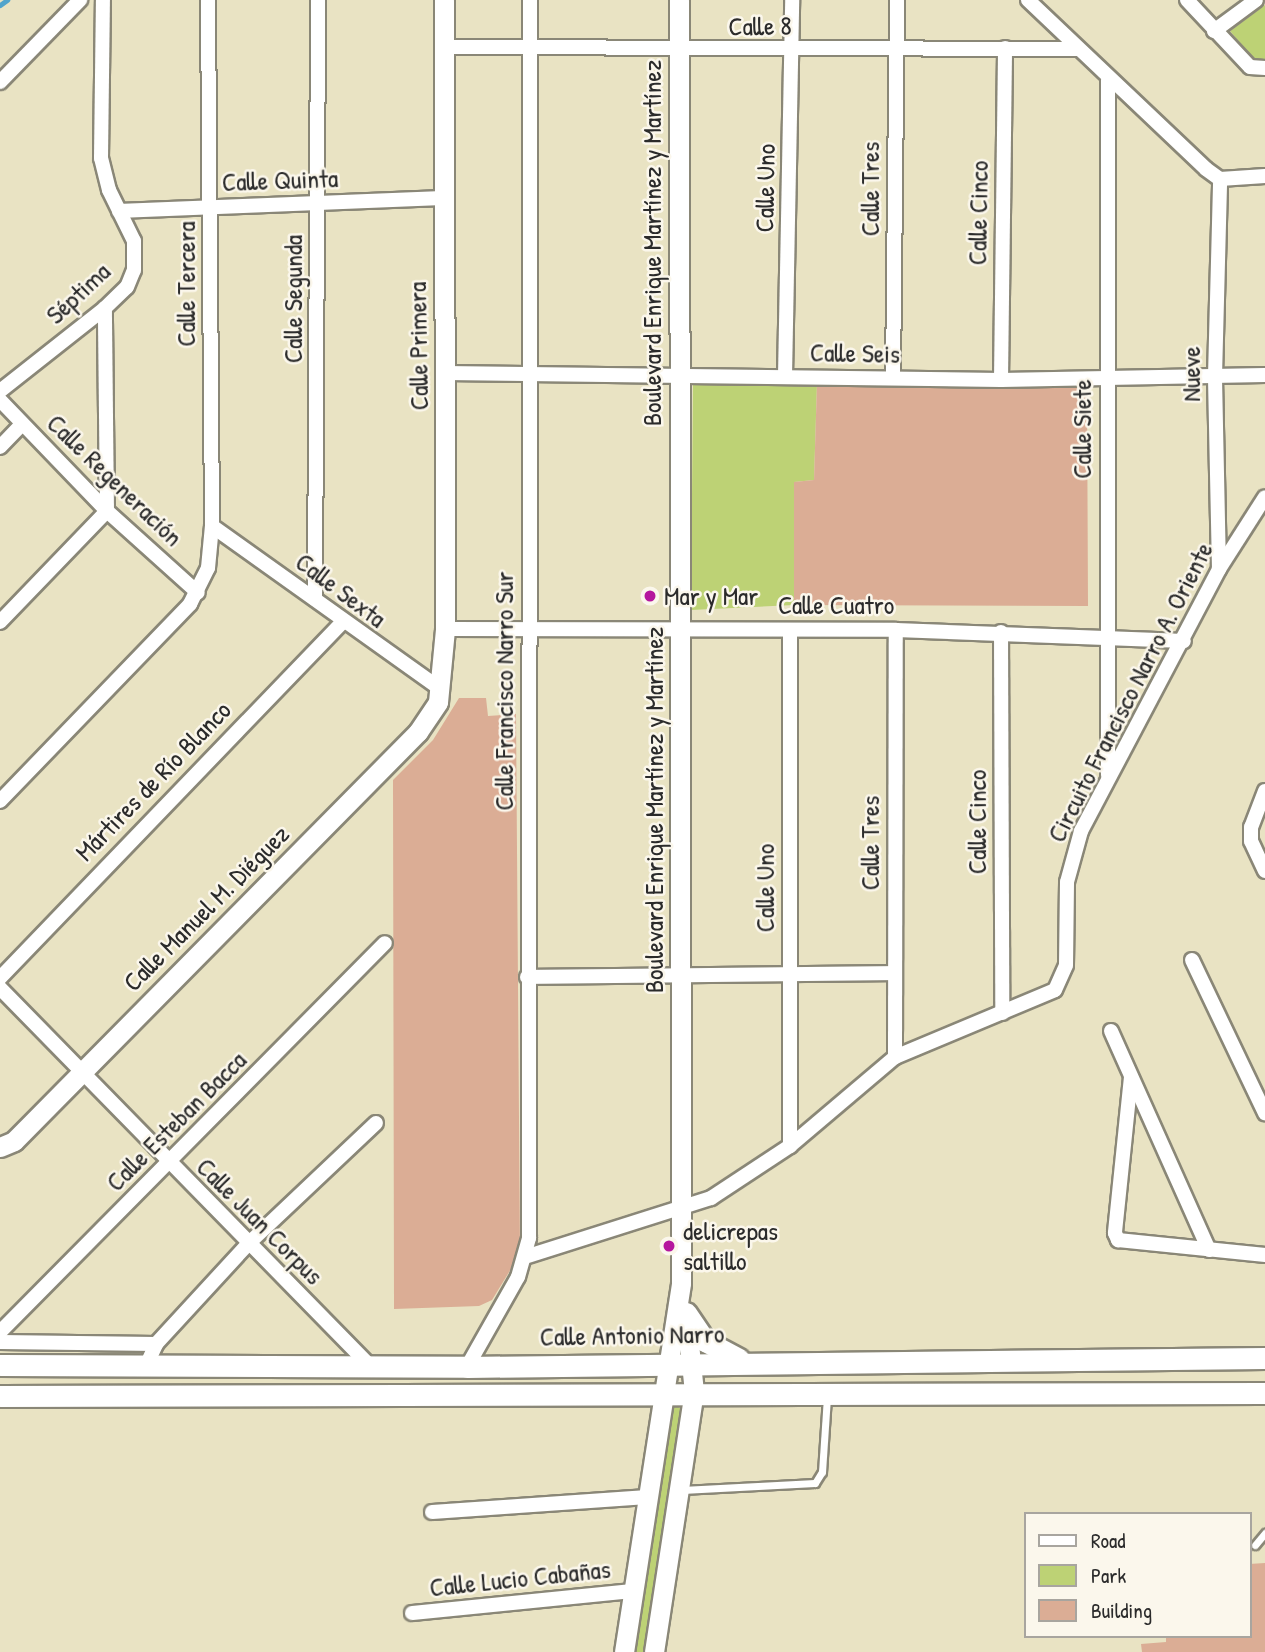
<!DOCTYPE html>
<html>
<head>
<meta charset="utf-8">
<style>
  body { margin:0 }
  #map { position:relative; width:1265px; height:1652px; overflow:hidden; background:#e9e3c3; font-family:"Patrick Hand",sans-serif }
  div>[style] { position:absolute }
  [style*='--x'] { left:calc(var(--x)*1px); top:calc(var(--y)*1px); width:calc(var(--w)*1px); rotate:calc(var(--a)*1deg) }
  .green>* { inset:0; background:#bdd275 }
  .stream>* { height:5px; margin:-2.5px; padding:0 2.5px; transform-origin:2.5px; border-radius:2.5px; background:#50a4cc }
  .building>* { inset:0; background:#dbad95 }
  .roads { filter:drop-shadow(2px 0 #8a8777) drop-shadow(-2px 0 #8a8777) drop-shadow(0 2px #8a8777) drop-shadow(0 -2px #8a8777) }
  .lane>* { height:7px; margin:-3.5px; padding:0 3.5px; transform-origin:3.5px; border-radius:3.5px; background:#fff }
  .street>* { height:14px; margin:-7px; padding:0 7px; transform-origin:7px; border-radius:7px; background:#fff }
  .secondary>* { height:19px; margin:-9.5px; padding:0 9.5px; transform-origin:9.5px; border-radius:9.5px; background:#fff }
  .primary>* { height:21px; margin:-10.5px; padding:0 10.5px; transform-origin:10.5px; border-radius:10.5px; background:#fff }
  .dots>* { width:19px; height:19px; translate:-50% -50%; box-sizing:border-box; border:4px solid #fbf7ec; border-radius:50% }
  span { translate:-50% -50%; white-space:nowrap; text-align:center; line-height:1.15; -webkit-text-stroke:5px #fbf7ec; paint-order:stroke }
  .street-label { font-size:26px; color:#2b2b2b }
  .poi-label { font-size:26px; color:#2b2b2b }
  .left { translate:0 -50%; text-align:left }
  .legend { position:absolute; left:1024px; top:1512px; width:228px; height:126px; box-sizing:border-box; background:#fbf7ec; border:2px solid #a8a59f; margin:0; padding:9px 12px; list-style:none; font-size:21px; color:#2b2b2b }
  .legend li { display:flex; align-items:center; gap:14px; height:35px }
  .legend b { width:35px; border:2px solid #a8a59f }
</style>
</head>
<body>
<div id="map">
  <div class="green">
    <div style="clip-path:polygon(1265px 5px,1265px 61px,1258px 64px,1230px 31px)"></div>
    <div style="clip-path:polygon(817px 383px,814px 480px,794px 482px,794px 605px,691px 610px,693px 384px)"></div>
    <div style="clip-path:polygon(672px 1404px,684px 1410px,647px 1652px,635px 1652px)"></div>
  </div>
  <div class="stream">
    <div style="--x:0;--y:5;--w:9;--a:-36"></div>
  </div>
  <div class="building">
    <div style="clip-path:polygon(1087px 381px,1088px 606px,794px 605px,794px 482px,814px 480px,817px 383px)"></div>
    <div style="clip-path:polygon(459px 698px,486px 698px,488px 716px,516px 714px,520px 1254px,492px 1300px,479px 1306px,394px 1309px,393px 780px,433px 740px)"></div>
    <div style="clip-path:polygon(1265px 1563px,1265px 1652px,1142px 1652px,1141px 1644px,1166px 1642px,1166px 1636px,1249px 1636px,1249px 1564px)"></div>
  </div>
  <div class="roads">
    <div class="lane">
      <div style="--x:682;--y:1490;--w:133;--a:-3"></div>
      <div style="--x:815;--y:1483;--w:13;--a:-58"></div>
      <div style="--x:822;--y:1472;--w:75;--a:-86.2"></div>
      <div style="--x:1255;--y:1545;--w:16;--a:-50"></div>
    </div>
    <div class="street">
      <div style="--x:1028;--y:0;--w:245;--a:43.5"></div>
      <div style="--x:1206;--y:169;--w:17;--a:36"></div>
      <div style="--x:1220;--y:179;--w:45;--a:-3.8"></div>
      <div style="--x:1187;--y:0;--w:92;--a:46.8"></div>
      <div style="--x:1250;--y:67;--w:15;--a:4"></div>
      <div style="--x:1214;--y:31;--w:52;--a:-36.4"></div>
      <div style="--x:444;--y:47;--w:633;--a:0.18"></div>
      <div style="--x:1108;--y:80;--w:695;--a:90"></div>
      <div style="--x:0;--y:82;--w:115;--a:-45.7"></div>
      <div style="--x:119;--y:211;--w:323;--a:-2.3"></div>
      <div style="--x:445;--y:373;--w:556;--a:0.72"></div>
      <div style="--x:1001;--y:380;--w:264;--a:-1.1"></div>
      <div style="--x:785;--y:376;--w:376;--a:-88.9"></div>
      <div style="--x:893;--y:378;--w:378;--a:-89.4"></div>
      <div style="--x:1001;--y:380;--w:332;--a:-89.3"></div>
      <div style="--x:0;--y:391;--w:134;--a:-38.3"></div>
      <div style="--x:105;--y:308;--w:30;--a:-44"></div>
      <div style="--x:127;--y:287;--w:18;--a:-68"></div>
      <div style="--x:134;--y:270;--w:29;--a:-90"></div>
      <div style="--x:134;--y:241;--w:57;--a:-116.1"></div>
      <div style="--x:109;--y:190;--w:33;--a:-104"></div>
      <div style="--x:101;--y:158;--w:158;--a:-89.3"></div>
      <div style="--x:0;--y:400;--w:154;--a:46.1"></div>
      <div style="--x:107;--y:511;--w:122;--a:42"></div>
      <div style="--x:0;--y:447;--w:32;--a:-46"></div>
      <div style="--x:212;--y:526;--w:282;--a:35.5"></div>
      <div style="--x:1219;--y:569;--w:193;--a:-91.2"></div>
      <div style="--x:1215;--y:376;--w:197;--a:-88.5"></div>
      <div style="--x:315;--y:599;--w:599;--a:-89.71"></div>
      <div style="--x:0;--y:622;--w:154;--a:-46.1"></div>
      <div style="--x:107;--y:511;--w:203;--a:-90.6"></div>
      <div style="--x:445;--y:629;--w:451;--a:0.1"></div>
      <div style="--x:896;--y:630;--w:288;--a:2.2"></div>
      <div style="--x:1001;--y:632;--w:381;--a:89.8"></div>
      <div style="--x:1265;--y:791;--w:39;--a:111"></div>
      <div style="--x:1251;--y:827;--w:14;--a:90"></div>
      <div style="--x:1251;--y:841;--w:33;--a:65"></div>
      <div style="--x:0;--y:801;--w:274;--a:-46"></div>
      <div style="--x:190;--y:604;--w:40;--a:-63.4"></div>
      <div style="--x:208;--y:568;--w:42;--a:-84.6"></div>
      <div style="--x:212;--y:526;--w:526;--a:-90.44"></div>
      <div style="--x:1192;--y:960;--w:170;--a:64.5"></div>
      <div style="--x:527;--y:977;--w:367;--a:-0.6"></div>
      <div style="--x:0;--y:978;--w:495;--a:-46.1"></div>
      <div style="--x:0;--y:988;--w:529;--a:45.61"></div>
      <div style="--x:1111;--y:1031;--w:240;--a:65.9"></div>
      <div style="--x:895;--y:1057;--w:427;--a:-89.9"></div>
      <div style="--x:1131;--y:1077;--w:157;--a:95.9"></div>
      <div style="--x:1115;--y:1233;--w:8;--a:67"></div>
      <div style="--x:1118;--y:1240;--w:148;--a:5.8"></div>
      <div style="--x:790;--y:1146;--w:516;--a:-90"></div>
      <div style="--x:528;--y:1256;--w:192;--a:-17.6"></div>
      <div style="--x:711;--y:1198;--w:95;--a:-33.4"></div>
      <div style="--x:790;--y:1146;--w:138;--a:-40.3"></div>
      <div style="--x:895;--y:1057;--w:173;--a:-22.7"></div>
      <div style="--x:1055;--y:990;--w:27;--a:-66"></div>
      <div style="--x:1066;--y:965;--w:83;--a:-89.3"></div>
      <div style="--x:1067;--y:882;--w:53;--a:-74.6"></div>
      <div style="--x:1081;--y:831;--w:296;--a:-62.2"></div>
      <div style="--x:1219;--y:569;--w:85;--a:-57.4"></div>
      <div style="--x:0;--y:1332;--w:547;--a:-45.3"></div>
      <div style="--x:0;--y:1342;--w:156;--a:0.7"></div>
      <div style="--x:467;--y:1367;--w:103;--a:-60.5"></div>
      <div style="--x:518;--y:1277;--w:41;--a:-74.2"></div>
      <div style="--x:529;--y:1238;--w:1238;--a:-89.95"></div>
      <div style="--x:145;--y:1368;--w:26;--a:-65"></div>
      <div style="--x:156;--y:1344;--w:136;--a:-47.4"></div>
      <div style="--x:248;--y:1244;--w:176;--a:-43.4"></div>
      <div style="--x:432;--y:1512;--w:216;--a:-4"></div>
      <div style="--x:412;--y:1613;--w:222;--a:-5.7"></div>
    </div>
    <div class="secondary">
      <div style="--x:0;--y:1147;--w:15;--a:-23"></div>
      <div style="--x:14;--y:1141;--w:575;--a:-45.35"></div>
      <div style="--x:418;--y:732;--w:36;--a:-56"></div>
      <div style="--x:438;--y:702;--w:73;--a:-84.5"></div>
      <div style="--x:445;--y:629;--w:629;--a:-90.09"></div>
      <div style="--x:624;--y:1652;--w:373;--a:-81.2"></div>
      <div style="--x:681;--y:1283;--w:1283;--a:-90.09"></div>
      <div style="--x:654;--y:1652;--w:263;--a:-81.3"></div>
      <div style="--x:694;--y:1392;--w:78;--a:-95.9"></div>
    </div>
    <div class="primary">
      <div style="--x:686;--y:1313;--w:34;--a:56"></div>
      <div style="--x:705;--y:1341;--w:38;--a:28"></div>
      <div style="--x:0;--y:1365;--w:467;--a:0.2"></div>
      <div style="--x:467;--y:1367;--w:798;--a:-0.65"></div>
      <div style="--x:0;--y:1396;--w:1265;--a:-0.14"></div>
    </div>
  </div>
  <div class="dots">
    <div style="left:650px;top:596px;background:#b5179e"></div>
    <div style="left:669px;top:1246px;background:#b5179e"></div>
  </div>
  <div class="street-label">
    <span style="left:760px;top:26px;rotate:-1deg">Calle 8</span>
    <span style="left:280px;top:180px;rotate:-2deg">Calle Quinta</span>
    <span style="left:765px;top:188px;rotate:-89deg">Calle Uno</span>
    <span style="left:870px;top:189px;rotate:-90deg">Calle Tres</span>
    <span style="left:978px;top:213px;rotate:-89deg">Calle Cinco</span>
    <span style="left:652px;top:243px;rotate:-90deg">Boulevard Enrique Martínez y Martínez</span>
    <span style="left:186px;top:284px;rotate:-90deg">Calle Tercera</span>
    <span style="left:78px;top:293px;rotate:-43deg">Séptima</span>
    <span style="left:293px;top:299px;rotate:-90deg">Calle Segunda</span>
    <span style="left:418px;top:346px;rotate:-91deg">Calle Primera</span>
    <span style="left:855px;top:353px;rotate:1deg">Calle Seis</span>
    <span style="left:1191px;top:374px;rotate:-90deg">Nueve</span>
    <span style="left:1082px;top:429px;rotate:-90deg">Calle Siete</span>
    <span style="left:115px;top:480px;rotate:44deg">Calle Regeneración</span>
    <span style="left:341px;top:590px;rotate:37deg">Calle Sexta</span>
    <span style="left:836px;top:605px">Calle Cuatro</span>
    <span style="left:504px;top:691px;rotate:-90deg">Calle Francisco Narro Sur</span>
    <span style="left:1130px;top:692px;rotate:-63deg">Circuito Francisco Narro A. Oriente</span>
    <span style="left:153px;top:781px;rotate:-46deg">Mártires de Río Blanco</span>
    <span style="left:654px;top:810px;rotate:-90deg">Boulevard Enrique Martínez y Martínez</span>
    <span style="left:977px;top:822px;rotate:-90deg">Calle Cinco</span>
    <span style="left:870px;top:843px;rotate:-90deg">Calle Tres</span>
    <span style="left:765px;top:888px;rotate:-90deg">Calle Uno</span>
    <span style="left:206px;top:908px;rotate:-45deg">Calle Manuel M. Diéguez</span>
    <span style="left:176px;top:1121px;rotate:-45deg">Calle Esteban Bacca</span>
    <span style="left:260px;top:1221px;rotate:45deg">Calle Juan Corpus</span>
    <span style="left:632px;top:1335px;rotate:-1deg">Calle Antonio Narro</span>
    <span style="left:520px;top:1578px;rotate:-6deg">Calle Lucio Cabañas</span>
  </div>
  <div class="poi-label">
    <span class="left" style="left:664px;top:596px">Mar y Mar</span>
    <span class="left" style="left:683px;top:1246px">delicrepas<br>saltillo</span>
  </div>
  <ul class="legend">
  <li><b style="height:9px;background:#fff"></b>Road</li>
  <li><b style="height:19px;background:#bdd275"></b>Park</li>
  <li><b style="height:19px;background:#dbad95"></b>Building</li>
  </ul>
</div>
</body>
</html>
